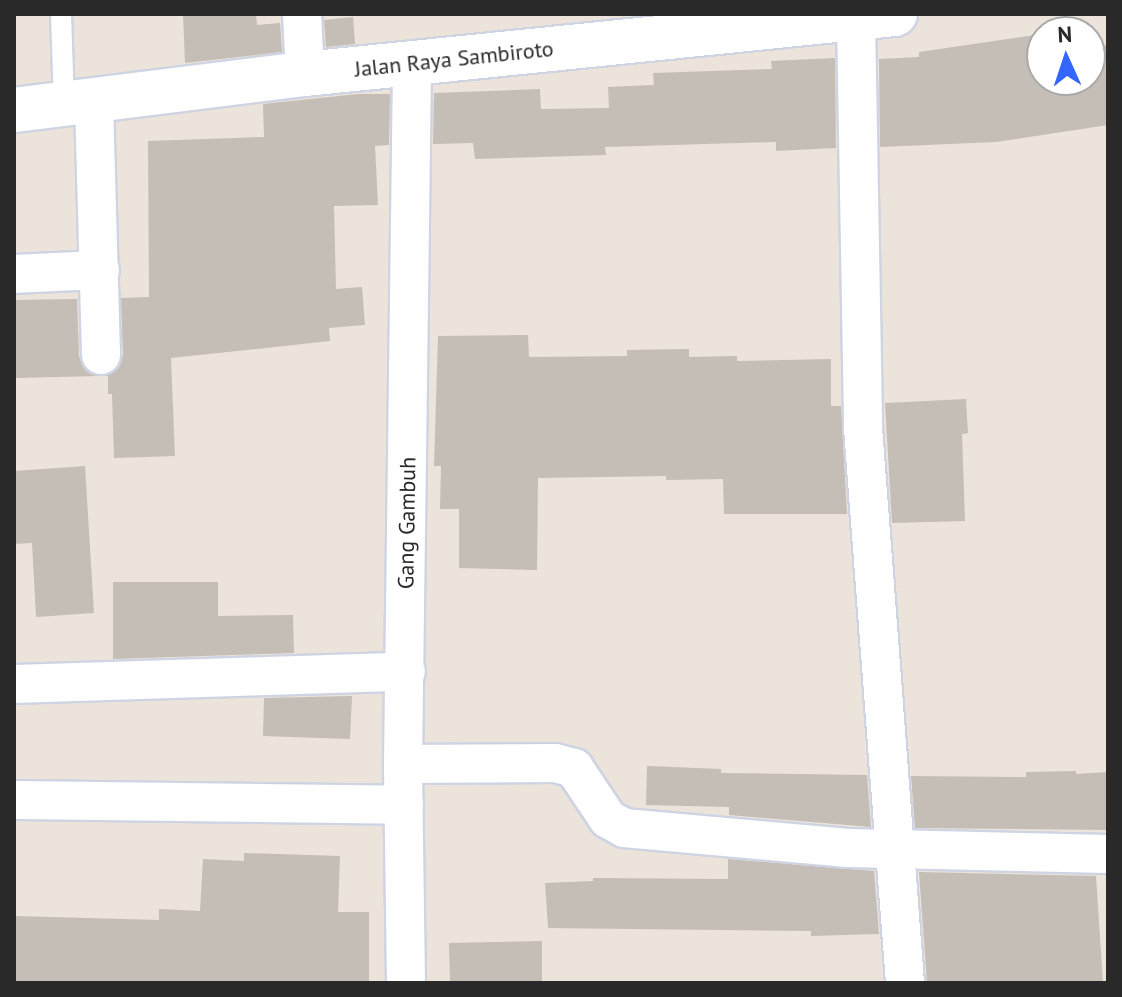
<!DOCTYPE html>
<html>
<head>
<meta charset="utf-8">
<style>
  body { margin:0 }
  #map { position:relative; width:1122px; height:997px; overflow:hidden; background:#ece3da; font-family:"PT Sans",sans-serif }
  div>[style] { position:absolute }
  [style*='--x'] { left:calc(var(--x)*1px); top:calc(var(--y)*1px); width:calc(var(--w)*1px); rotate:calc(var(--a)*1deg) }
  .building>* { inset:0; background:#c4beb6 }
  .roads { filter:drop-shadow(2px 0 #cfd4e3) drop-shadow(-2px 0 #cfd4e3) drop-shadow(0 2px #cfd4e3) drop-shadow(0 -2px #cfd4e3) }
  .service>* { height:20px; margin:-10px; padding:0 10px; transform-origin:10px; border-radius:10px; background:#fff }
  .minor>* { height:38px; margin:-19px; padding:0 19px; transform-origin:19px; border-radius:19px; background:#fff }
  .tertiary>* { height:44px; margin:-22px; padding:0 22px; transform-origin:22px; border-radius:22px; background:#fff }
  span { translate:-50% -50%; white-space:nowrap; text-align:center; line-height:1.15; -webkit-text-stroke:7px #fff; paint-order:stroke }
  .street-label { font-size:22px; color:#292929 }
  .frame { position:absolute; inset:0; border:16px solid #292929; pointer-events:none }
  .north { position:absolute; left:1026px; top:16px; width:80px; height:80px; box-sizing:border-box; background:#fff; border:2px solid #a9a9a9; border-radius:50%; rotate:357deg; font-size:22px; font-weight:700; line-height:32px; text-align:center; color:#292929 }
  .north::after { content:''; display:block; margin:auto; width:28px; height:36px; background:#3466ff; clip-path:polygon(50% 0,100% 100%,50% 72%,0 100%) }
</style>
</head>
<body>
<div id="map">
  <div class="building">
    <div style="clip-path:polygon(183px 14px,256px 14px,257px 25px,280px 23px,282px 52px,185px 63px)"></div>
    <div style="clip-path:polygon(353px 17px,355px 44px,326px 47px,324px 20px)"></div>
    <div style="clip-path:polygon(1042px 34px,1042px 80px,1090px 80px,1090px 47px,1108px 45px,1108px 125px,996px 142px,880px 147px,879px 59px,919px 57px,919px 52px)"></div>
    <div style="clip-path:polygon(835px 58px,836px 148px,776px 151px,776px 142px,605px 147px,606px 155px,475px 159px,473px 143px,433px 144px,434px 93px,540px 89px,541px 109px,609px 108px,608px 87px,654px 85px,653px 73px,772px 69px,771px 61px)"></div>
    <div style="clip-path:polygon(358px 94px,390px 94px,389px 145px,375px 146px,378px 205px,334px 206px,336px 289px,362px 287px,365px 325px,329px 328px,330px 341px,171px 358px,175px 456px,114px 458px,112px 394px,108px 394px,108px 376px,105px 376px,120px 366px,123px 355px,121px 298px,149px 297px,148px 141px,264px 137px,263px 104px)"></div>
    <div style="clip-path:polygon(77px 299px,79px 356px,83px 367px,98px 376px,14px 378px,14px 300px)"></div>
    <div style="clip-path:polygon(528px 335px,529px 357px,627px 356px,627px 350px,689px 349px,689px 357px,737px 356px,737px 361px,831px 359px,831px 406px,841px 406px,847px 514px,724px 514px,723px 479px,666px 480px,666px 476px,538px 478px,537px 570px,459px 568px,459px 509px,440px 509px,441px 466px,434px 466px,438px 336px)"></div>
    <div style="clip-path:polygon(966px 399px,968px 433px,962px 434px,965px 521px,892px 523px,885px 403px)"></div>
    <div style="clip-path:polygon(85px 466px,94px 613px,36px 617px,32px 543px,14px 544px,14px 471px)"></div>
    <div style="clip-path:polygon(113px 582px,218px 582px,218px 616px,293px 615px,294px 653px,113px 659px)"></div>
    <div style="clip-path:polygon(352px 696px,350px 739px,263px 736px,264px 698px)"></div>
    <div style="clip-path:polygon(647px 766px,721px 769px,721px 773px,867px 775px,871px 827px,729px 815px,729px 807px,646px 805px)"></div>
    <div style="clip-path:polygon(1076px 771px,1076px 774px,1108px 772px,1108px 830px,915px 828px,911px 776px,1026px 777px,1026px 772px)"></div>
    <div style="clip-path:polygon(244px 853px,340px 856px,338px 912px,369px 912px,369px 983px,14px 983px,14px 916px,159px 920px,159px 909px,200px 911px,203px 859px,244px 861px)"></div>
    <div style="clip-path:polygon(728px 859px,874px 871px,879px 934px,811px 936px,811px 931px,548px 928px,545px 883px,593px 881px,593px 878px,728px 879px)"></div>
    <div style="clip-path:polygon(919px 872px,1096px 876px,1103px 983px,927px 983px)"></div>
    <div style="clip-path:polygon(542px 941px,542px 983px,450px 983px,449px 943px)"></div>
  </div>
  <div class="roads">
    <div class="service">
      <div style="--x:61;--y:14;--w:90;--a:88.1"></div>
    </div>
    <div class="minor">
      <div style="--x:302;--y:14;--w:60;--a:87.1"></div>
      <div style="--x:856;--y:19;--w:409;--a:89"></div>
      <div style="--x:863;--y:428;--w:557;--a:85.67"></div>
      <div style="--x:94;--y:103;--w:252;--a:88.4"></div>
      <div style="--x:14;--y:274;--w:86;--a:-2.7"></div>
      <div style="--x:14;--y:684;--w:392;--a:-1.8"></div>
      <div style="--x:403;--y:764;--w:152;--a:-0.4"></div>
      <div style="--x:555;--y:763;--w:20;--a:15"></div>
      <div style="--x:574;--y:768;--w:61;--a:56.3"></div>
      <div style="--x:608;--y:819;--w:18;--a:29"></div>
      <div style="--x:624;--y:828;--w:225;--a:5.1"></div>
      <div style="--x:848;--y:848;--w:260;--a:1.3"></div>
      <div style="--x:14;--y:800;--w:390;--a:0.7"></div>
      <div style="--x:406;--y:983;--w:219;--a:-90.8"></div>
      <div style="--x:403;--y:764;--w:701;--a:-89.26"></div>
    </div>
    <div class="tertiary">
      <div style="--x:14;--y:110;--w:293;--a:-7.1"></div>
      <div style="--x:305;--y:74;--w:593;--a:-5.81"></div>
    </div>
  </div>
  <div class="street-label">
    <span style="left:454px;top:59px;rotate:-6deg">Jalan Raya Sambiroto</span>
    <span style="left:407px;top:523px;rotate:-89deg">Gang Gambuh</span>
  </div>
  <div class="frame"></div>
  <div class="north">N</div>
</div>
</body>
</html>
